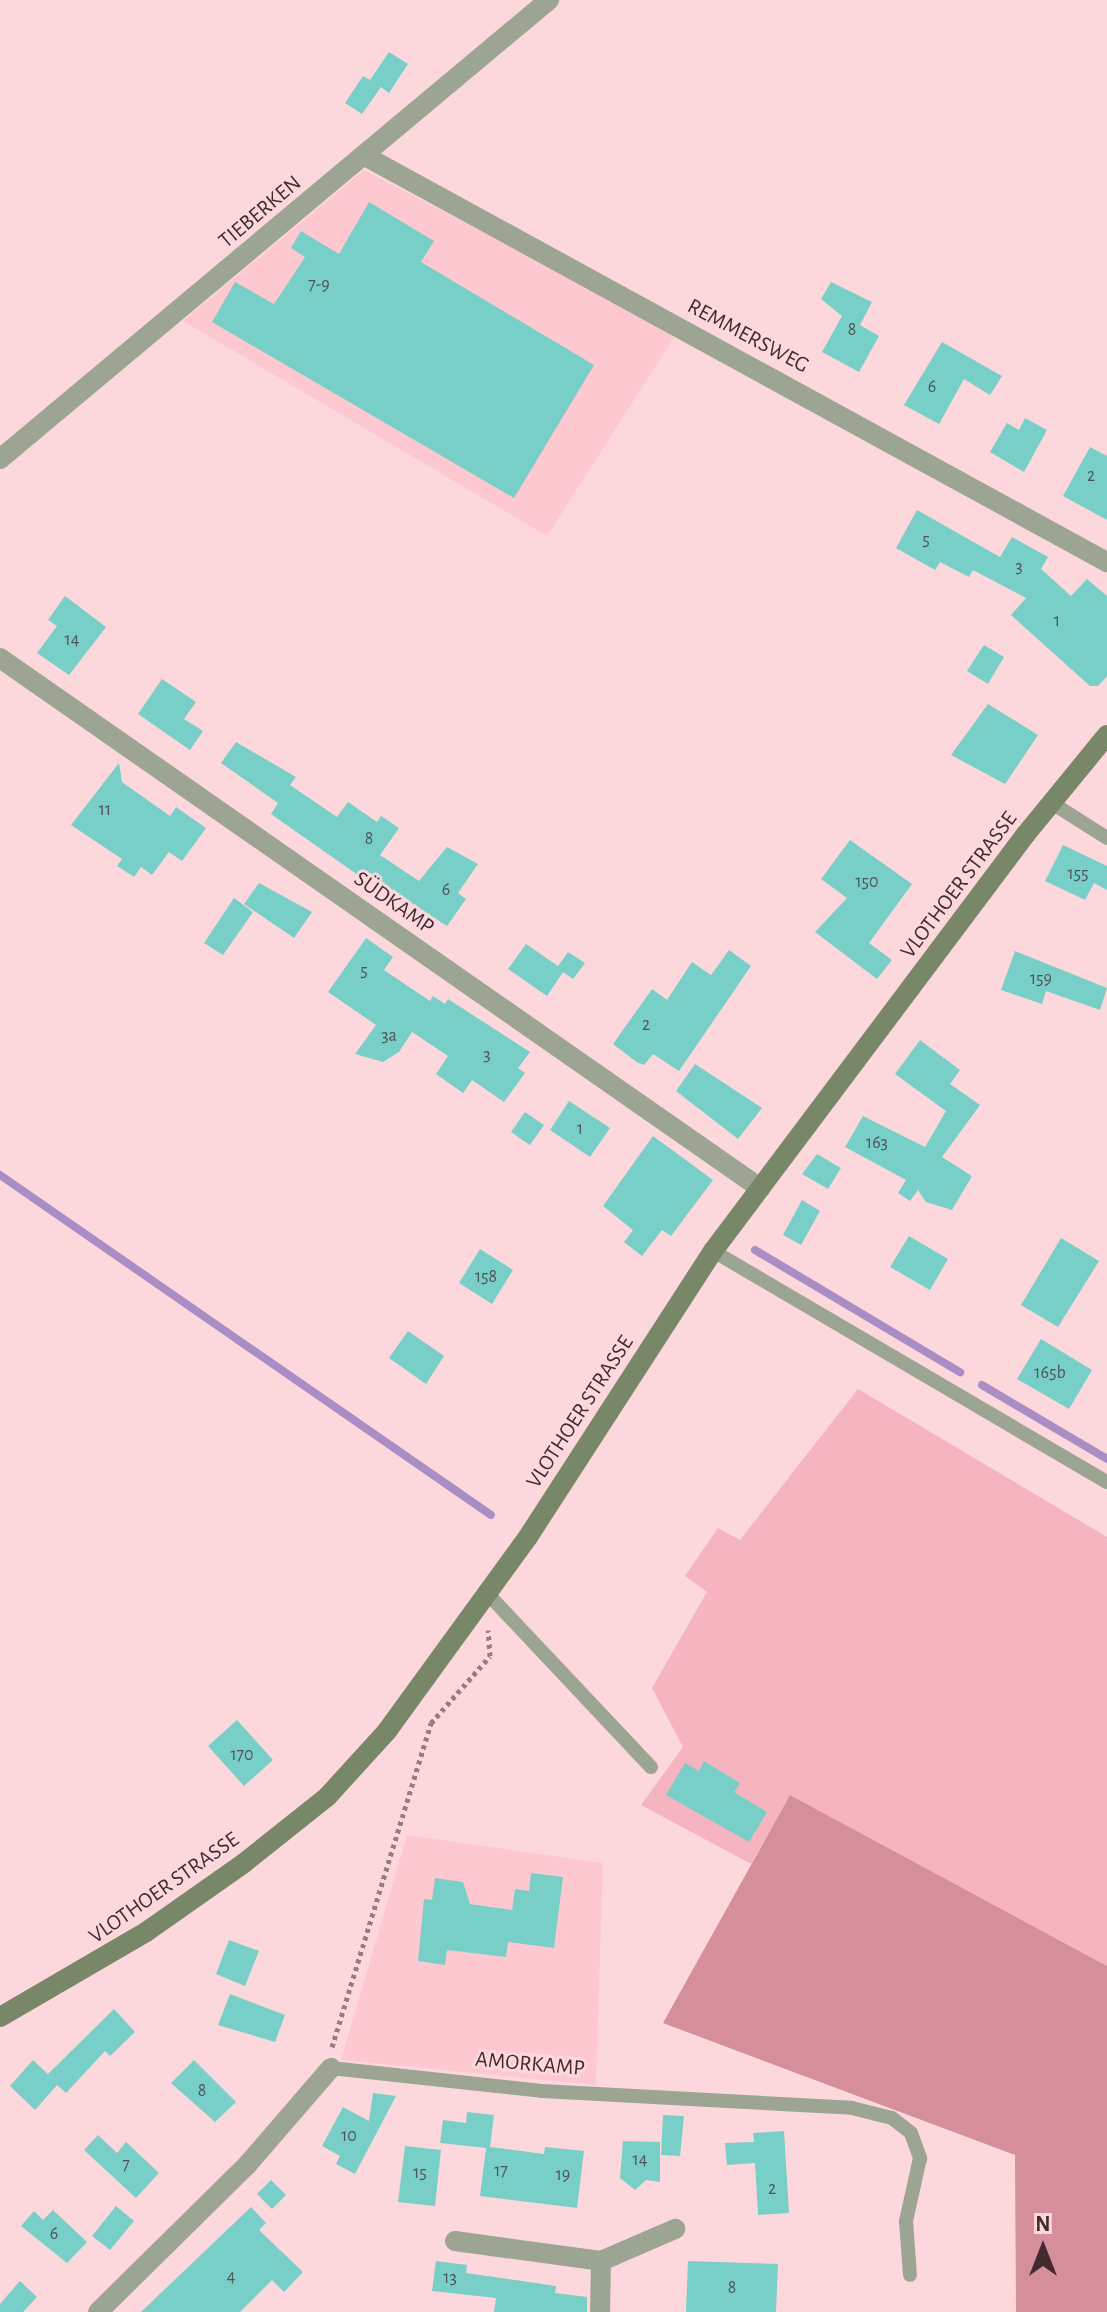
<!DOCTYPE html>
<html>
<head>
<meta charset="utf-8">
<style>
  body { margin:0 }
  #map { position:relative; width:1107px; height:2312px; overflow:hidden; background:#fcd8dd; font-family:"Alegreya Sans",sans-serif }
  div>[style] { position:absolute }
  [style*='--x'] { left:calc(var(--x)*1px); top:calc(var(--y)*1px); width:calc(var(--w)*1px); rotate:calc(var(--a)*1deg) }
  .built>* { inset:0; background:#fec8d0 }
  .green>* { inset:0; background:#f5b4bf }
  .forest>* { inset:0; background:#d48f9b }
  .stream>* { height:8px; margin:-4px; padding:0 4px; transform-origin:4px; border-radius:4px; background:#a98dc4 }
  .building>* { inset:0; background:#78cfc7 }
  .path>* { height:5px; margin-top:-2.5px; transform-origin:0; background:repeating-linear-gradient(90deg,#997c80 0 4px,transparent 0 8px) }
  .lane>* { height:14px; margin:-7px; padding:0 7px; transform-origin:7px; border-radius:7px; background:#9ba591 }
  .street>* { height:20px; margin:-10px; padding:0 10px; transform-origin:10px; border-radius:10px; background:#9ba591 }
  .secondary>* { height:20px; margin:-10px; padding:0 10px; transform-origin:10px; border-radius:10px; background:#798769 }
  span { translate:-50% -50%; white-space:nowrap; text-align:center; line-height:1.15; -webkit-text-stroke:6px #fcd8dd; paint-order:stroke }
  .number-label { font-size:18px; color:#505455 }
  .number-label span { -webkit-text-stroke-width:0 }
  .street-label { font-size:22px; color:#422b2f }
  .north { position:absolute; left:1003px; top:2208px; width:80px; height:80px; -webkit-text-stroke:6px #fcd8dd; paint-order:stroke; rotate:0deg; font-size:22px; font-weight:700; line-height:32px; text-align:center; color:#422b2f }
  .north::after { content:''; display:block; margin:auto; width:28px; height:36px; background:#422b2f; clip-path:polygon(50% 0,100% 100%,50% 72%,0 100%) }
</style>
</head>
<body>
<div id="map">
  <div class="built">
    <div style="clip-path:polygon(364px 170px,677px 333px,547px 536px,183px 321px)"></div>
    <div style="clip-path:polygon(407px 1835px,603px 1863px,596px 2085px,341px 2060px)"></div>
  </div>
  <div class="green">
    <div style="clip-path:polygon(858px 1389px,1107px 1537px,1107px 1966px,790px 1795px,751px 1864px,641px 1805px,683px 1747px,652px 1688px,707px 1592px,685px 1576px,718px 1528px,740px 1540px)"></div>
  </div>
  <div class="forest">
    <div style="clip-path:polygon(790px 1795px,1107px 1966px,1107px 2312px,1016px 2312px,1015px 2155px,663px 2023px)"></div>
  </div>
  <div class="stream">
    <div style="--x:0;--y:1175;--w:597;--a:34.7"></div>
    <div style="--x:755;--y:1250;--w:239;--a:30.8"></div>
    <div style="--x:982;--y:1385;--w:145;--a:30.6"></div>
  </div>
  <div class="building">
    <div style="clip-path:polygon(389px 52px,408px 64px,389px 93px,381px 87px,362px 114px,345px 103px,363px 76px,370px 80px)"></div>
    <div style="clip-path:polygon(369px 202px,434px 241px,421px 262px,594px 365px,514px 498px,212px 322px,235px 282px,274px 304px,305px 257px,291px 248px,301px 231px,339px 254px)"></div>
    <div style="clip-path:polygon(831px 282px,872px 302px,860px 325px,879px 336px,859px 372px,822px 352px,842px 316px,821px 299px)"></div>
    <div style="clip-path:polygon(942px 342px,1002px 376px,990px 395px,964px 379px,939px 424px,904px 405px)"></div>
    <div style="clip-path:polygon(1025px 418px,1047px 430px,1024px 472px,990px 452px,1007px 423px,1019px 430px)"></div>
    <div style="clip-path:polygon(1090px 447px,1107px 456px,1107px 520px,1063px 496px)"></div>
    <div style="clip-path:polygon(917px 510px,1000px 557px,1012px 537px,1048px 557px,1041px 569px,1071px 596px,1087px 579px,1107px 596px,1107px 676px,1098px 686px,1090px 686px,1011px 615px,1026px 598px,973px 570px,969px 577px,940px 562px,935px 570px,896px 548px)"></div>
    <div style="clip-path:polygon(65px 596px,106px 627px,69px 675px,37px 653px,57px 626px,48px 620px)"></div>
    <div style="clip-path:polygon(984px 645px,1004px 657px,988px 684px,967px 671px)"></div>
    <div style="clip-path:polygon(162px 679px,196px 702px,184px 719px,203px 731px,190px 750px,138px 714px)"></div>
    <div style="clip-path:polygon(988px 704px,1038px 735px,1005px 784px,951px 755px)"></div>
    <div style="clip-path:polygon(236px 742px,296px 777px,290px 785px,337px 817px,348px 802px,377px 822px,381px 816px,399px 828px,380px 855px,419px 881px,447px 847px,478px 864px,458px 893px,466px 899px,447px 926px,365px 873px,362px 878px,271px 814px,278px 803px,221px 763px)"></div>
    <div style="clip-path:polygon(119px 763px,122px 782px,170px 816px,176px 807px,206px 828px,182px 861px,169px 852px,152px 875px,141px 867px,134px 877px,117px 866px,122px 859px,71px 825px)"></div>
    <div style="clip-path:polygon(850px 840px,912px 884px,869px 943px,892px 960px,877px 979px,815px 932px,847px 898px,821px 879px)"></div>
    <div style="clip-path:polygon(1063px 845px,1107px 866px,1107px 890px,1094px 883px,1085px 900px,1045px 881px)"></div>
    <div style="clip-path:polygon(259px 883px,312px 912px,294px 938px,244px 904px)"></div>
    <div style="clip-path:polygon(234px 898px,253px 912px,223px 955px,204px 943px)"></div>
    <div style="clip-path:polygon(366px 938px,393px 957px,384px 970px,430px 1001px,433px 996px,445px 1004px,448px 999px,530px 1052px,518px 1068px,525px 1073px,504px 1102px,472px 1080px,463px 1093px,436px 1074px,448px 1056px,412px 1032px,399px 1052px,383px 1062px,355px 1054px,376px 1025px,328px 992px)"></div>
    <div style="clip-path:polygon(526px 944px,558px 966px,568px 952px,585px 963px,573px 979px,563px 972px,547px 996px,508px 969px)"></div>
    <div style="clip-path:polygon(729px 950px,751px 966px,679px 1071px,653px 1054px,644px 1065px,638px 1063px,613px 1044px,652px 989px,667px 1000px,692px 962px,711px 975px)"></div>
    <div style="clip-path:polygon(1015px 951px,1107px 988px,1100px 1010px,1046px 991px,1042px 1004px,1001px 990px)"></div>
    <div style="clip-path:polygon(920px 1040px,960px 1070px,950px 1084px,980px 1105px,942px 1157px,972px 1176px,952px 1210px,926px 1202px,918px 1190px,910px 1201px,898px 1193px,906px 1180px,845px 1147px,863px 1116px,925px 1147px,946px 1111px,895px 1074px)"></div>
    <div style="clip-path:polygon(695px 1064px,762px 1108px,738px 1139px,676px 1091px)"></div>
    <div style="clip-path:polygon(569px 1101px,610px 1128px,590px 1157px,550px 1130px)"></div>
    <div style="clip-path:polygon(525px 1112px,544px 1125px,530px 1145px,511px 1132px)"></div>
    <div style="clip-path:polygon(653px 1136px,713px 1180px,671px 1236px,662px 1230px,642px 1256px,624px 1242px,633px 1230px,603px 1206px)"></div>
    <div style="clip-path:polygon(817px 1154px,841px 1168px,828px 1189px,802px 1174px)"></div>
    <div style="clip-path:polygon(802px 1200px,820px 1211px,801px 1245px,783px 1235px)"></div>
    <div style="clip-path:polygon(909px 1236px,948px 1259px,930px 1290px,890px 1267px)"></div>
    <div style="clip-path:polygon(1061px 1238px,1099px 1261px,1058px 1327px,1021px 1305px)"></div>
    <div style="clip-path:polygon(480px 1249px,513px 1270px,492px 1304px,459px 1283px)"></div>
    <div style="clip-path:polygon(408px 1331px,444px 1356px,426px 1384px,389px 1358px)"></div>
    <div style="clip-path:polygon(1041px 1339px,1092px 1370px,1069px 1409px,1017px 1379px)"></div>
    <div style="clip-path:polygon(237px 1720px,273px 1760px,244px 1786px,208px 1746px)"></div>
    <div style="clip-path:polygon(704px 1761px,740px 1783px,734px 1792px,767px 1812px,749px 1842px,666px 1795px,685px 1763px,699px 1771px)"></div>
    <div style="clip-path:polygon(531px 1873px,563px 1877px,554px 1948px,508px 1942px,506px 1957px,447px 1950px,445px 1965px,418px 1961px,424px 1899px,432px 1900px,435px 1878px,463px 1882px,470px 1904px,512px 1910px,515px 1889px,529px 1891px)"></div>
    <div style="clip-path:polygon(229px 1940px,259px 1951px,245px 1986px,216px 1974px)"></div>
    <div style="clip-path:polygon(230px 1994px,285px 2015px,275px 2042px,218px 2025px)"></div>
    <div style="clip-path:polygon(114px 2009px,135px 2032px,110px 2056px,105px 2051px,66px 2093px,57px 2085px,35px 2110px,10px 2086px,33px 2060px,48px 2074px)"></div>
    <div style="clip-path:polygon(194px 2060px,236px 2102px,215px 2122px,171px 2083px)"></div>
    <div style="clip-path:polygon(373px 2093px,396px 2096px,355px 2174px,336px 2164px,340px 2156px,322px 2146px,343px 2107px,369px 2121px)"></div>
    <div style="clip-path:polygon(467px 2112px,494px 2115px,490px 2147px,544px 2154px,545px 2147px,584px 2151px,577px 2208px,480px 2196px,486px 2148px,440px 2143px,443px 2120px,466px 2123px)"></div>
    <div style="clip-path:polygon(663px 2115px,684px 2116px,680px 2156px,661px 2155px)"></div>
    <div style="clip-path:polygon(784px 2131px,789px 2213px,758px 2215px,755px 2163px,727px 2165px,725px 2143px,754px 2142px,753px 2133px)"></div>
    <div style="clip-path:polygon(98px 2135px,117px 2153px,126px 2142px,159px 2173px,136px 2198px,84px 2150px)"></div>
    <div style="clip-path:polygon(623px 2141px,660px 2142px,660px 2182px,646px 2180px,635px 2190px,620px 2178px)"></div>
    <div style="clip-path:polygon(405px 2146px,441px 2150px,435px 2206px,398px 2202px)"></div>
    <div style="clip-path:polygon(271px 2180px,286px 2195px,272px 2209px,257px 2194px)"></div>
    <div style="clip-path:polygon(116px 2206px,134px 2221px,110px 2250px,92px 2236px)"></div>
    <div style="clip-path:polygon(251px 2207px,266px 2223px,259px 2230px,303px 2272px,284px 2292px,272px 2280px,240px 2312px,141px 2312px)"></div>
    <div style="clip-path:polygon(53px 2210px,87px 2242px,67px 2263px,21px 2226px,34px 2211px,43px 2220px)"></div>
    <div style="clip-path:polygon(436px 2261px,467px 2265px,466px 2273px,556px 2286px,555px 2293px,587px 2297px,587px 2312px,494px 2312px,496px 2298px,432px 2291px)"></div>
    <div style="clip-path:polygon(688px 2261px,778px 2264px,776px 2312px,686px 2312px)"></div>
    <div style="clip-path:polygon(20px 2281px,37px 2297px,23px 2312px,0 2312px,0 2304px)"></div>
  </div>
  <div class="path">
    <div style="--x:332;--y:2047;--w:339;--a:-73"></div>
    <div style="--x:431;--y:1723;--w:89;--a:-48.6"></div>
    <div style="--x:490;--y:1656;--w:26;--a:-94"></div>
  </div>
  <div class="lane">
    <div style="--x:1052;--y:803;--w:65;--a:32.5"></div>
    <div style="--x:713;--y:1251;--w:457;--a:30.4"></div>
    <div style="--x:485;--y:1591;--w:242;--a:46.7"></div>
    <div style="--x:331;--y:2068;--w:212;--a:6.2"></div>
    <div style="--x:542;--y:2091;--w:310;--a:3.1"></div>
    <div style="--x:852;--y:2108;--w:41;--a:14"></div>
    <div style="--x:892;--y:2118;--w:24;--a:38"></div>
    <div style="--x:911;--y:2133;--w:27;--a:70"></div>
    <div style="--x:920;--y:2158;--w:65;--a:102.5"></div>
    <div style="--x:906;--y:2221;--w:54;--a:85.8"></div>
  </div>
  <div class="street">
    <div style="--x:365;--y:156;--w:846;--a:28.69"></div>
    <div style="--x:0;--y:459;--w:716;--a:-39.9"></div>
    <div style="--x:0;--y:658;--w:927;--a:34.89"></div>
    <div style="--x:455;--y:2241;--w:147;--a:7.8"></div>
    <div style="--x:601;--y:2261;--w:51;--a:91.1"></div>
    <div style="--x:601;--y:2261;--w:81;--a:-23.4"></div>
    <div style="--x:98;--y:2312;--w:211;--a:-44.6"></div>
    <div style="--x:248;--y:2164;--w:127;--a:-49.2"></div>
  </div>
  <div class="secondary">
    <div style="--x:0;--y:2017;--w:169;--a:-30.2"></div>
    <div style="--x:146;--y:1932;--w:120;--a:-35.1"></div>
    <div style="--x:244;--y:1863;--w:106;--a:-38.5"></div>
    <div style="--x:327;--y:1797;--w:89;--a:-47.7"></div>
    <div style="--x:387;--y:1731;--w:240;--a:-54"></div>
    <div style="--x:528;--y:1537;--w:341;--a:-57.1"></div>
    <div style="--x:713;--y:1251;--w:521;--a:-53.11"></div>
    <div style="--x:1026;--y:834;--w:128;--a:-50.7"></div>
  </div>
  <div class="number-label">
    <span style="left:319px;top:285px">7-9</span>
    <span style="left:852px;top:330px">8</span>
    <span style="left:932px;top:387px">6</span>
    <span style="left:1091px;top:476px">2</span>
    <span style="left:926px;top:540px">5</span>
    <span style="left:1019px;top:567px">3</span>
    <span style="left:1057px;top:621px">1</span>
    <span style="left:72px;top:640px">14</span>
    <span style="left:105px;top:810px">11</span>
    <span style="left:369px;top:839px">8</span>
    <span style="left:1078px;top:874px">155</span>
    <span style="left:867px;top:882px">150</span>
    <span style="left:446px;top:890px">6</span>
    <span style="left:364px;top:971px">5</span>
    <span style="left:1041px;top:979px">159</span>
    <span style="left:646px;top:1025px">2</span>
    <span style="left:389px;top:1036px">3a</span>
    <span style="left:487px;top:1055px">3</span>
    <span style="left:580px;top:1129px">1</span>
    <span style="left:877px;top:1143px">163</span>
    <span style="left:486px;top:1277px">158</span>
    <span style="left:1050px;top:1373px">165b</span>
    <span style="left:242px;top:1755px">170</span>
    <span style="left:202px;top:2091px">8</span>
    <span style="left:349px;top:2136px">10</span>
    <span style="left:640px;top:2160px">14</span>
    <span style="left:126px;top:2165px">7</span>
    <span style="left:501px;top:2171px">17</span>
    <span style="left:420px;top:2173px">15</span>
    <span style="left:563px;top:2175px">19</span>
    <span style="left:772px;top:2189px">2</span>
    <span style="left:54px;top:2234px">6</span>
    <span style="left:231px;top:2277px">4</span>
    <span style="left:450px;top:2278px">13</span>
    <span style="left:732px;top:2288px">8</span>
  </div>
  <div class="street-label">
    <span style="left:260px;top:212px;rotate:-40deg">TIEBERKEN</span>
    <span style="left:748px;top:336px;rotate:28deg">REMMERSWEG</span>
    <span style="left:959px;top:885px;rotate:-53deg">VLOTHOER STRASSE</span>
    <span style="left:394px;top:903px;rotate:35deg">SÜDKAMP</span>
    <span style="left:580px;top:1412px;rotate:-57deg">VLOTHOER STRASSE</span>
    <span style="left:164px;top:1888px;rotate:-35deg">VLOTHOER STRASSE</span>
    <span style="left:530px;top:2064px;rotate:5deg">AMORKAMP</span>
  </div>
  <div class="north">N</div>
</div>
</body>
</html>
